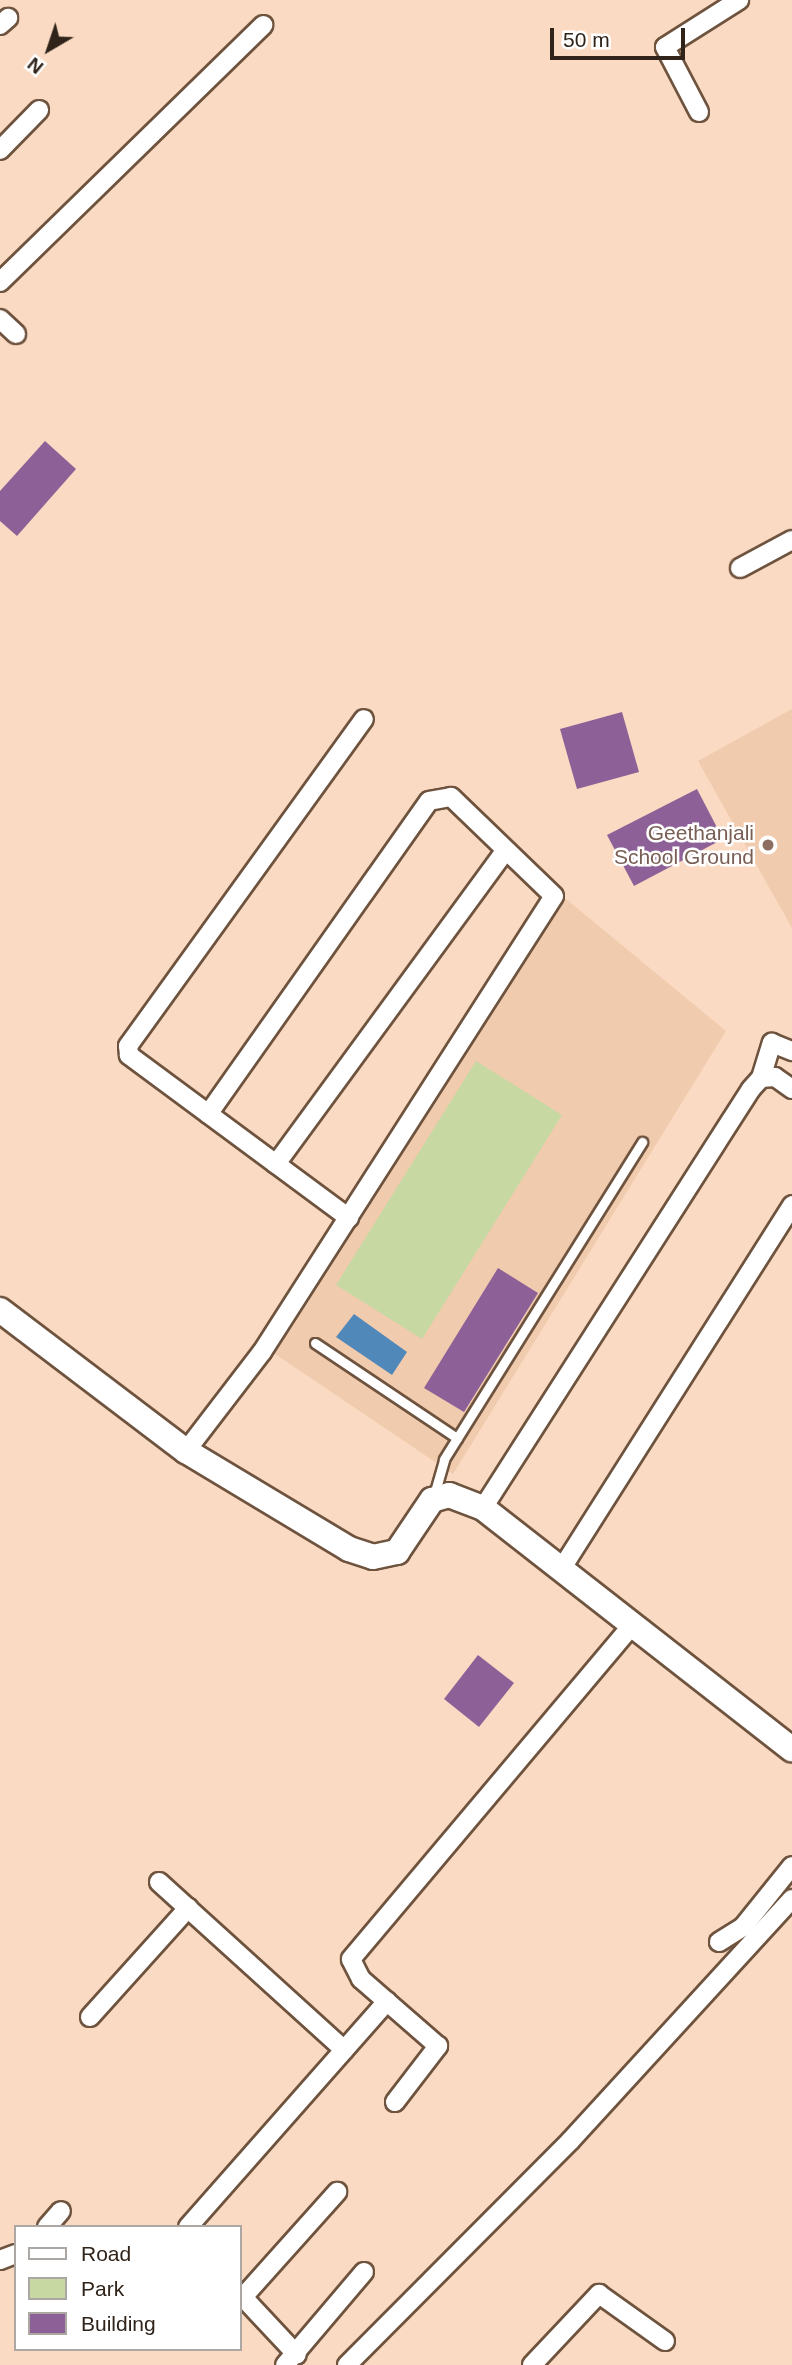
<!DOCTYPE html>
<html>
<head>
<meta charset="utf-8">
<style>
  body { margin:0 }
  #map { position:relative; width:792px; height:2365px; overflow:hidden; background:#fadac2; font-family:Arial,sans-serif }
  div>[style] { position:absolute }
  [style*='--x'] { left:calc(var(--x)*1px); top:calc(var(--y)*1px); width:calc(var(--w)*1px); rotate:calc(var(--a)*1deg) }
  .built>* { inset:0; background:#f1cbae }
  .green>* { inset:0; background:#c7d8a3 }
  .water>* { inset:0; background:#5088b9 }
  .building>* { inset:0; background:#8d6197 }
  .roads { filter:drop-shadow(2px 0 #6e533e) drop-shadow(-2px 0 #6e533e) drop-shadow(0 2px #6e533e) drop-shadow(0 -2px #6e533e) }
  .lane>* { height:9px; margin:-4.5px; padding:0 4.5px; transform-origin:4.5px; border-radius:4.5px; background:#fff }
  .street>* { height:18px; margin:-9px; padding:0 9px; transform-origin:9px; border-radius:9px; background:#fff }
  .secondary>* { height:24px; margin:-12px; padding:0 12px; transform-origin:12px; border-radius:12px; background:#fff }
  .dots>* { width:19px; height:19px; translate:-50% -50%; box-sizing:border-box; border:4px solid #fff; border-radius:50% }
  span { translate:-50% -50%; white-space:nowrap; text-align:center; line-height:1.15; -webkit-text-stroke:5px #fff; paint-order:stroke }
  .education-label { font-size:21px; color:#785e54 }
  .right { translate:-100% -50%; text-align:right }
  .legend { position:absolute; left:14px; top:2225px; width:228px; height:126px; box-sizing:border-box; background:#fff; border:2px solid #aca7a3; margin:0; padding:9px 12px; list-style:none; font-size:21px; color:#2f231a }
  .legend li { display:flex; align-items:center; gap:14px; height:35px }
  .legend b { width:35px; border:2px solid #aca7a3 }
  .north { position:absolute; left:14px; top:14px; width:70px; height:70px; -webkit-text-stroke:5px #fff; paint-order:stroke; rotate:219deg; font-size:19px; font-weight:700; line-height:28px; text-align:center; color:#2f231a }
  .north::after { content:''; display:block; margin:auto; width:24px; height:32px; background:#2f231a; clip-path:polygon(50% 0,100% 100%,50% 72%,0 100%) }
  .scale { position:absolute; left:550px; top:28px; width:135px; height:32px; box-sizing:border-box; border:4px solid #2f231a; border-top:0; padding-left:9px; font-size:21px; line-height:24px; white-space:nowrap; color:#2f231a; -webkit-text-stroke:5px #fff; paint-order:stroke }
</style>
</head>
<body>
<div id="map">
  <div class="built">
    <div style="clip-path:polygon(792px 709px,792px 928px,698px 761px)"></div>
    <div style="clip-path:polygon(566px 899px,726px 1031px,453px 1474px,275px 1354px)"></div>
  </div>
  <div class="green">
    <div style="clip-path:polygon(476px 1061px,562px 1115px,422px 1339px,336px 1285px)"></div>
  </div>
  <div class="water">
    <div style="clip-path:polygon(354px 1314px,407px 1352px,392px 1375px,336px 1337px)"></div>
  </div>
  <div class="building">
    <div style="clip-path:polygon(45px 441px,76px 469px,17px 536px,0 521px,0 491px)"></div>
    <div style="clip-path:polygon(622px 712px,639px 772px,577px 789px,560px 729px)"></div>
    <div style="clip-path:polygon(697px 789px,723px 839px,634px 886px,607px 835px)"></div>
    <div style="clip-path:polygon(498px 1268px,538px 1293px,464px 1412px,424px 1388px)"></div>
    <div style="clip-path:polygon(478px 1655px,514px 1683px,479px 1727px,444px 1699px)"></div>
  </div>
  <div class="roads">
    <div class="lane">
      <div style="--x:315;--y:1343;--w:171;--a:33.8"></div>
      <div style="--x:434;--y:1495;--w:37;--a:-74"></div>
      <div style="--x:444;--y:1459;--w:374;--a:-58"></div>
    </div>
    <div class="street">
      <div style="--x:0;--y:25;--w:11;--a:-41"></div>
      <div style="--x:699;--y:112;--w:73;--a:-117.6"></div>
      <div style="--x:665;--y:47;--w:88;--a:-32.4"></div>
      <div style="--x:0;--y:150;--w:56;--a:-45.7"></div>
      <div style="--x:0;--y:282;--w:368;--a:-44.3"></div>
      <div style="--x:0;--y:319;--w:22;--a:43"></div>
      <div style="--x:740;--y:568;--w:59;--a:-28.3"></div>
      <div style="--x:761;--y:1078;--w:37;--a:-73"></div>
      <div style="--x:772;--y:1043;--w:22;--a:22"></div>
      <div style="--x:276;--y:1164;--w:389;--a:-53.8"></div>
      <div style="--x:349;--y:1218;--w:274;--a:-143.5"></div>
      <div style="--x:129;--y:1055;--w:9;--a:-96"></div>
      <div style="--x:128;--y:1046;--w:403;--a:-54.2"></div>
      <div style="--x:186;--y:1451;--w:125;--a:-52.5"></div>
      <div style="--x:262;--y:1352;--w:541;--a:-57.37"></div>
      <div style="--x:554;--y:896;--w:143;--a:-136.1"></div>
      <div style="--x:451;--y:797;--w:22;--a:170"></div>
      <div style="--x:429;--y:801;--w:383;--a:125.2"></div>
      <div style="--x:483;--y:1508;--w:497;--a:-57.4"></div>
      <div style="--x:751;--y:1089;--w:15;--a:-48"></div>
      <div style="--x:761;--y:1078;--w:14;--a:-4"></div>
      <div style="--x:775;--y:1077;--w:21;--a:35"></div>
      <div style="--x:562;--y:1568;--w:430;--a:-57.6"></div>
      <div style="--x:159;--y:1882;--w:250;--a:42.2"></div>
      <div style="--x:719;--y:1942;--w:28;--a:-32"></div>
      <div style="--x:743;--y:1927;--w:78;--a:-51.2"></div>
      <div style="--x:90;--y:2017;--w:147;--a:-48"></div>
      <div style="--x:395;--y:2102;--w:71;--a:-52.5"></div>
      <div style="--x:438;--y:2046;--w:102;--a:-139"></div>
      <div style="--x:361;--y:1979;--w:22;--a:-117"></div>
      <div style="--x:351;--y:1959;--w:435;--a:-49.9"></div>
      <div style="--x:47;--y:2227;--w:21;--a:-49"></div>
      <div style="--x:188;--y:2227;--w:301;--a:-48.6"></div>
      <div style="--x:0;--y:2260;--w:17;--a:-21"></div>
      <div style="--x:240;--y:2294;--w:83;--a:46.9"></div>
      <div style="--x:244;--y:2296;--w:140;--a:-48.2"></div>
      <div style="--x:285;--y:2365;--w:122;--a:-49.7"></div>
      <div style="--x:347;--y:2365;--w:317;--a:-45.1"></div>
      <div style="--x:571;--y:2140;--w:327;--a:-47.5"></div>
      <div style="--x:532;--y:2365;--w:98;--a:-46.7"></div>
      <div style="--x:599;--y:2294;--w:81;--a:35.5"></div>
    </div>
    <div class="secondary">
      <div style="--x:0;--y:1310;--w:233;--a:37.2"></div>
      <div style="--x:186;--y:1451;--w:190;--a:31"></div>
      <div style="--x:349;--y:1549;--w:25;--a:18"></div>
      <div style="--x:373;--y:1557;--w:25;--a:-12"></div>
      <div style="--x:397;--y:1552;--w:63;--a:-56.1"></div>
      <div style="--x:432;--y:1500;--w:18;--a:-16"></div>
      <div style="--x:449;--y:1495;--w:36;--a:21"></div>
      <div style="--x:483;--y:1508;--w:392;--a:38"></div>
    </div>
  </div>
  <div class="dots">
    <div style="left:768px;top:845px;background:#8d6e63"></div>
  </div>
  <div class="education-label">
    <span class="right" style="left:754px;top:845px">Geethanjali<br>School Ground</span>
  </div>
  <ul class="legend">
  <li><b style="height:9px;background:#fff"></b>Road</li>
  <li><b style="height:19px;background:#c7d8a3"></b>Park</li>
  <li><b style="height:19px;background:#8d6197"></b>Building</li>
  </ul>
  <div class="north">N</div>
  <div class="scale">50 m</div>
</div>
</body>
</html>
